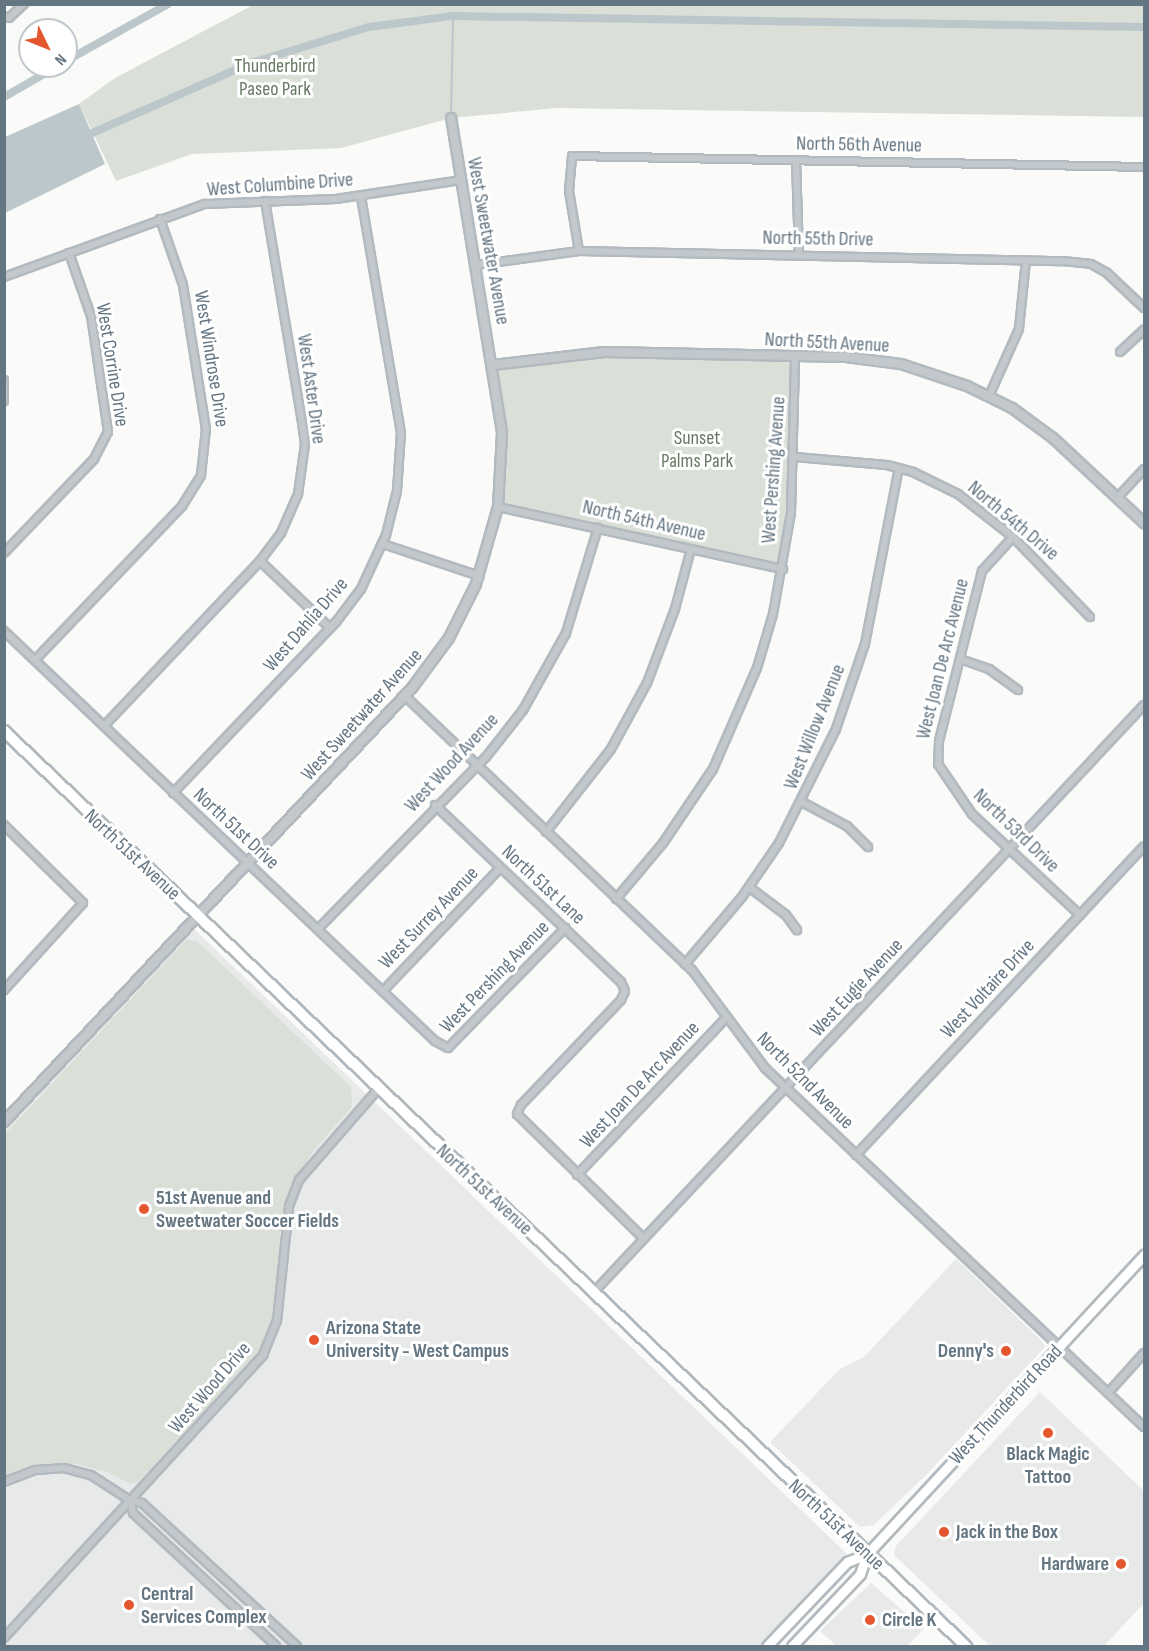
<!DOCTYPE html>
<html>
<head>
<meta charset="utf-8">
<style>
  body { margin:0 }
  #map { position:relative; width:1149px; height:1651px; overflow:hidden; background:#fafaf8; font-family:"Sofia Sans Condensed",sans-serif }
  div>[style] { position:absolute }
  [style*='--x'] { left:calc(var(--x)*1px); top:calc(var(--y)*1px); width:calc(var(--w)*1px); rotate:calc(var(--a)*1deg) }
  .built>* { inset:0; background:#e8e9e9 }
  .green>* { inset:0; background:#dadfd7 }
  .water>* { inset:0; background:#bbc7cb }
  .stream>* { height:2px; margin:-1px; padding:0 1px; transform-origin:1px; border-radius:1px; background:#bbc7cb }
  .canal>* { height:8px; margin:-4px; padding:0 4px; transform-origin:4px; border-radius:4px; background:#bbc7cb }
  .roads { filter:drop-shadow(2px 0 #b3babf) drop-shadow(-2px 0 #b3babf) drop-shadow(0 2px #b3babf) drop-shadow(0 -2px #b3babf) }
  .minor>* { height:6px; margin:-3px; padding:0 3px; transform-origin:3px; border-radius:3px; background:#c3c8cc }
  .tertiary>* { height:8px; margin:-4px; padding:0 4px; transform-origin:4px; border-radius:4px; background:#c3c8cc }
  .secondary>* { height:9px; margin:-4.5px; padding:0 4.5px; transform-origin:4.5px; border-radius:4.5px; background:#fff }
  .primary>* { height:10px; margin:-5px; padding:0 5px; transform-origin:5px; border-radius:5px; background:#fff }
  .dots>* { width:16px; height:16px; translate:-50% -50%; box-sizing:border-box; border:3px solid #fff; border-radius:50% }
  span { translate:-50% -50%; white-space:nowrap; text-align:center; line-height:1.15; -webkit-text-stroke:6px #fff; paint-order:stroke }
  .park-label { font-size:20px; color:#687a64 }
  .street-label { font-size:20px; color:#657683 }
  .poi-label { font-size:20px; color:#657683; font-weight:700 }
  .left { translate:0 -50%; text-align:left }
  .right { translate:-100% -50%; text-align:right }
  .frame { position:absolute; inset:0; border:6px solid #657683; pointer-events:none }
  .north { position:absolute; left:18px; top:18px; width:60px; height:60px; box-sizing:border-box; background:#fff; border:2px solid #c1c8cd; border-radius:50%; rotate:133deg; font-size:16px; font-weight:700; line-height:24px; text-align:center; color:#657683 }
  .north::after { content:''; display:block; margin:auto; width:21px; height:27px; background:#e4572e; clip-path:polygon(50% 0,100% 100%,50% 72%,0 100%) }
</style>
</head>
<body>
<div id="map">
  <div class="built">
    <div style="clip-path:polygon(191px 926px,847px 1554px,761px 1646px,5px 1646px,4px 1126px)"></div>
    <div style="clip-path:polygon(956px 1259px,1042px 1341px,1045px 1347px,928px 1473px,874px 1525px,860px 1527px,770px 1442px,840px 1369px,864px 1357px)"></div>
    <div style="clip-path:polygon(1040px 1392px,1144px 1491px,1144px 1603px,1104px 1646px,990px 1646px,894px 1555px,896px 1546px)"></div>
    <div style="clip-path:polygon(871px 1583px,924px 1629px,907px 1646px,837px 1646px,820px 1631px)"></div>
  </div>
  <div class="green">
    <div style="clip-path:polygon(253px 5px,1144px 5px,1144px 117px,557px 108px,451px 118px,341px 148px,192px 154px,116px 181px,79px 104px,115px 78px)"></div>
    <div style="clip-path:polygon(573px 354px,795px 357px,795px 457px,783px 569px,498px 507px,502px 472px,493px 365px)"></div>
    <div style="clip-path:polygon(186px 940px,197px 941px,351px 1087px,352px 1107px,314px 1150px,292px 1184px,281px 1218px,278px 1287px,269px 1332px,252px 1364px,205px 1417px,178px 1439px,138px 1482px,131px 1484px,107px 1472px,76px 1464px,51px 1463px,5px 1477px,4px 1135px)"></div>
  </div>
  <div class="water">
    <div style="clip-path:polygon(79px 104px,105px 164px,5px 213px,5px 137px)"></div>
  </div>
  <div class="stream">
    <div style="--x:451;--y:115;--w:99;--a:-88.8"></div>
  </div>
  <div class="canal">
    <div style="--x:66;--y:61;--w:117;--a:-29.2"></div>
    <div style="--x:4;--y:97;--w:62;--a:-29.9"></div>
    <div style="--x:81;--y:138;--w:186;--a:-23.8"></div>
    <div style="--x:251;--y:63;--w:123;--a:-17"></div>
    <div style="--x:369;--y:27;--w:85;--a:-7.5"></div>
    <div style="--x:453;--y:16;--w:691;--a:0.91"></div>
  </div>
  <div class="roads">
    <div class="minor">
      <div style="--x:4;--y:16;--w:5;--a:22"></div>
      <div style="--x:9;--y:18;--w:21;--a:-43"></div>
      <div style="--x:796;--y:160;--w:95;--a:88.2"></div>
      <div style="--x:579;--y:251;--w:61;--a:-99.5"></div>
      <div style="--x:569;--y:191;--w:35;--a:-85"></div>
      <div style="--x:572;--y:156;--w:572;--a:1.1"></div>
      <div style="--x:476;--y:265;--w:104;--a:-7.7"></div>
      <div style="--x:579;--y:251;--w:484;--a:1.2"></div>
      <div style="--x:1063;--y:261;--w:28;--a:6"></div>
      <div style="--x:1091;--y:264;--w:18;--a:29"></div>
      <div style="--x:1107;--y:273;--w:51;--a:43.4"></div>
      <div style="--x:4;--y:277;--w:214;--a:-20"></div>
      <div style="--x:205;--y:204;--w:131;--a:-2.2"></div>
      <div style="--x:336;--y:199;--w:126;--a:-8.6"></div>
      <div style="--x:1120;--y:352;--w:33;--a:-43"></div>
      <div style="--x:4;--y:380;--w:21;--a:90"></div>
      <div style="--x:989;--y:396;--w:73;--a:-65.9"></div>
      <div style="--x:1019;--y:329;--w:69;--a:-84.2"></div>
      <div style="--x:795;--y:457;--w:92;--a:5"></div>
      <div style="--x:887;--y:465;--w:27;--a:15"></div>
      <div style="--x:913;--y:472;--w:50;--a:26.1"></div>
      <div style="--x:958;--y:494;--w:70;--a:38"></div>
      <div style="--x:1013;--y:537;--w:111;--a:46.1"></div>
      <div style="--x:1118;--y:497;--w:38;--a:-47"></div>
      <div style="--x:498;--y:507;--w:292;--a:12.3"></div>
      <div style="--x:1013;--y:537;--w:46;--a:132.4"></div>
      <div style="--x:982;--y:571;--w:175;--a:104.2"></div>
      <div style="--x:939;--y:741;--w:23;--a:92"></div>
      <div style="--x:938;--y:764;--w:60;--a:55.8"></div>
      <div style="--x:972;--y:814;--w:148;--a:43.1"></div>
      <div style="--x:383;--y:544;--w:102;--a:18.3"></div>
      <div style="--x:4;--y:553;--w:130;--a:-46.2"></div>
      <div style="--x:94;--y:459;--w:30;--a:-63"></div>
      <div style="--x:108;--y:432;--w:117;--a:-98.3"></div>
      <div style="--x:91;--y:316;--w:67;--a:-109.2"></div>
      <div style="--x:260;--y:561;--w:97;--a:43.7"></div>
      <div style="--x:4;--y:631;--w:595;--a:43.57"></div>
      <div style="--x:435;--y:1041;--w:15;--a:28"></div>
      <div style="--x:448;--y:1048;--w:168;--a:-45.7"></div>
      <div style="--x:960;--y:659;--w:31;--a:19"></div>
      <div style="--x:989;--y:669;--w:36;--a:36"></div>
      <div style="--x:35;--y:660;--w:213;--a:-46.3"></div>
      <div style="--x:182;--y:506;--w:36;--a:-58"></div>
      <div style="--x:201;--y:475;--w:46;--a:-83.8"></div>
      <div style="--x:206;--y:429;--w:146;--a:-99.1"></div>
      <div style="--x:183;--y:285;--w:70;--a:-109.2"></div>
      <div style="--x:405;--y:696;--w:397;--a:43.7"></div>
      <div style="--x:692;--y:970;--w:122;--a:53.3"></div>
      <div style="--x:765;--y:1068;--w:522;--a:43.45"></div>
      <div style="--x:104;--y:726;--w:227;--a:-46.6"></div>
      <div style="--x:260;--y:561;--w:35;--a:-53"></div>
      <div style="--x:281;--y:533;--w:43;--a:-66.4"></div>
      <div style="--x:298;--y:494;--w:50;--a:-82"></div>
      <div style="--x:305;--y:444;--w:22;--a:-98"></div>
      <div style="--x:302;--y:422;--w:224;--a:-99.5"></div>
      <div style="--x:173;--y:793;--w:236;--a:-46.4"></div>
      <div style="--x:336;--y:622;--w:41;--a:-52.9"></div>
      <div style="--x:361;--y:589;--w:60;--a:-65.2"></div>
      <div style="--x:386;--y:535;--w:45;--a:-76"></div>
      <div style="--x:397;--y:491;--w:58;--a:-86.1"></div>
      <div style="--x:401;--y:433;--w:240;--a:-99.6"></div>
      <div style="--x:802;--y:802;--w:51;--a:28.1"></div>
      <div style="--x:847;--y:826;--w:30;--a:45"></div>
      <div style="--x:435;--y:805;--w:257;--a:43.6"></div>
      <div style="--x:621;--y:982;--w:10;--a:66"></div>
      <div style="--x:625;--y:991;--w:10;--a:114"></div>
      <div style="--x:621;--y:1000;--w:145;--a:133.6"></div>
      <div style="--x:521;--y:1105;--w:10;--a:114"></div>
      <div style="--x:517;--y:1114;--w:178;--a:44.5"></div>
      <div style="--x:4;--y:825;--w:111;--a:44.6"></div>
      <div style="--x:83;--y:903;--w:118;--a:132.2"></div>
      <div style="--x:546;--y:832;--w:105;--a:-51.9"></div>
      <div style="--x:611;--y:749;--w:75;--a:-61.4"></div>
      <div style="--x:647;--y:683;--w:79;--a:-69.3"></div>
      <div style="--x:675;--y:609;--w:62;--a:-75.1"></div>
      <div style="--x:749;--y:887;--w:46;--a:37.1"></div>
      <div style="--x:786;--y:915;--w:19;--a:54"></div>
      <div style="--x:616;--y:899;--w:73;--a:-50"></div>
      <div style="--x:663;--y:843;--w:89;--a:-56"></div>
      <div style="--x:713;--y:769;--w:110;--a:-66.5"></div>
      <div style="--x:757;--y:668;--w:56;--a:-73.5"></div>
      <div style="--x:773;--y:614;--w:103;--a:-79.9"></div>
      <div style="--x:791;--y:513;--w:156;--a:-88.5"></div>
      <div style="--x:318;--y:929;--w:240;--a:-45.7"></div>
      <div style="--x:486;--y:757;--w:60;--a:-51.8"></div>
      <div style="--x:523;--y:710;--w:88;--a:-60.8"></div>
      <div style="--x:566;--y:633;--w:110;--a:-73.1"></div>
      <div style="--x:685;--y:964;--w:88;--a:-49.6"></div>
      <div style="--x:742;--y:897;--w:65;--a:-55.6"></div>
      <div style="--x:779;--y:843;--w:127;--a:-63.4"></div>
      <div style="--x:836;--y:729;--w:90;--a:-71.2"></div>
      <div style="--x:865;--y:644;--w:179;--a:-79.1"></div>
      <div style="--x:383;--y:991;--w:170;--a:-46.4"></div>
      <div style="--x:856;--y:1155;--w:422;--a:-47"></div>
      <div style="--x:577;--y:1175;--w:218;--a:-46.5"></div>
      <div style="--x:593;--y:1293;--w:806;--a:-46.86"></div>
      <div style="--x:1108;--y:1393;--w:54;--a:-48"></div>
      <div style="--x:4;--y:1482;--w:34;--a:-21"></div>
      <div style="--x:36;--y:1470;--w:28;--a:-4"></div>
      <div style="--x:64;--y:1468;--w:28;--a:15"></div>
      <div style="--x:91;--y:1475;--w:48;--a:33"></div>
      <div style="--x:131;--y:1501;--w:11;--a:10"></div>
      <div style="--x:142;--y:1503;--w:211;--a:42.7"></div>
      <div style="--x:131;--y:1501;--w:12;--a:81"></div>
      <div style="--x:133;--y:1513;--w:195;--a:42.9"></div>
      <div style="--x:4;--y:1638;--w:384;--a:-47.5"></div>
      <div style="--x:263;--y:1355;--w:37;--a:-68"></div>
      <div style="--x:277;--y:1321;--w:116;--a:-84"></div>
      <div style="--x:289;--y:1206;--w:28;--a:-69"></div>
      <div style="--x:299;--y:1180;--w:121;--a:-49"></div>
    </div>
    <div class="tertiary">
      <div style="--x:493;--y:365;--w:112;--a:-6.7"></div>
      <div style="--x:604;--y:352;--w:242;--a:1.2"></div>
      <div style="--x:846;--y:357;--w:55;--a:7.3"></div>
      <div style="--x:901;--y:364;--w:70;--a:18.4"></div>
      <div style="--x:967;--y:386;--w:50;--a:26.1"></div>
      <div style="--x:1012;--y:408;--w:51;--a:36.2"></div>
      <div style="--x:1053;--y:438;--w:125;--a:43"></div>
      <div style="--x:4;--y:1122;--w:596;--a:-46.77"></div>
      <div style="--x:412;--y:688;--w:62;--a:-53.5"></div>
      <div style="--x:449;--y:638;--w:60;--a:-63.4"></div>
      <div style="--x:476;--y:584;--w:80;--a:-74.1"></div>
      <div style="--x:498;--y:507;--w:75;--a:-86.9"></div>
      <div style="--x:502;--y:432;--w:318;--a:-99.2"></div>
    </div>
    <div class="secondary">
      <div style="--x:767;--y:1646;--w:116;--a:-46.4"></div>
      <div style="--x:847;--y:1562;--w:22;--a:-22"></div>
      <div style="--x:792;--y:1646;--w:99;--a:-46.6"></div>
      <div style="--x:860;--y:1574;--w:21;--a:-71"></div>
      <div style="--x:867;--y:1554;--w:408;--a:-47.2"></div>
    </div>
    <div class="primary">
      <div style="--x:4;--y:731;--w:1328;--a:43.57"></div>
    </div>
  </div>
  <div class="dots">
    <div style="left:144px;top:1209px;background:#e4572e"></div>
    <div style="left:314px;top:1340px;background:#e4572e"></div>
    <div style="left:1006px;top:1351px;background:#e4572e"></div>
    <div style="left:1048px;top:1433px;background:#e4572e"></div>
    <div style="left:944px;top:1532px;background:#e4572e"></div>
    <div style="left:1121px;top:1564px;background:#e4572e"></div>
    <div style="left:129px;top:1605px;background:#e4572e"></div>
    <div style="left:870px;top:1620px;background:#e4572e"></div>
  </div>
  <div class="park-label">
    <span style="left:275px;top:78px">Thunderbird<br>Paseo Park</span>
    <span style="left:697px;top:450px">Sunset<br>Palms Park</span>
  </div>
  <div class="street-label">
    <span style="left:859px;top:145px;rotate:1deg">North 56th Avenue</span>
    <span style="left:280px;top:185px;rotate:-4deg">West Columbine Drive</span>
    <span style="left:818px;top:239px;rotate:1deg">North 55th Drive</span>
    <span style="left:488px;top:241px;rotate:80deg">West Sweetwater Avenue</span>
    <span style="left:827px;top:343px;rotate:3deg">North 55th Avenue</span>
    <span style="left:211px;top:359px;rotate:81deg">West Windrose Drive</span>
    <span style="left:112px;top:365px;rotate:81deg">West Corrine Drive</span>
    <span style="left:311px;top:389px;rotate:82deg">West Aster Drive</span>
    <span style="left:774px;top:470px;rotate:-86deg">West Pershing Avenue</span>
    <span style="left:644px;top:521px;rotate:13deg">North 54th Avenue</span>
    <span style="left:1013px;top:521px;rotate:40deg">North 54th Drive</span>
    <span style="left:306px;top:625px;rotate:-49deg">West Dahlia Drive</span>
    <span style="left:943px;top:659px;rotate:-76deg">West Joan De Arc Avenue</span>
    <span style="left:362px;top:715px;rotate:-48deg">West Sweetwater Avenue</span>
    <span style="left:815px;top:727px;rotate:-68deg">West Willow Avenue</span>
    <span style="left:452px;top:763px;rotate:-47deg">West Wood Avenue</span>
    <span style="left:236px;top:829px;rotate:43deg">North 51st Drive</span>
    <span style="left:1016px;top:831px;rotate:44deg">North 53rd Drive</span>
    <span style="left:132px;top:855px;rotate:43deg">North 51st Avenue</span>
    <span style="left:543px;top:885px;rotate:43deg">North 51st Lane</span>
    <span style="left:429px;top:918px;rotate:-46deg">West Surrey Avenue</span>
    <span style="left:495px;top:977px;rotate:-46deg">West Pershing Avenue</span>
    <span style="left:857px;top:988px;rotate:-47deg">West Eugie Avenue</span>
    <span style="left:988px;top:989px;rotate:-47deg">West Voltaire Drive</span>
    <span style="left:805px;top:1081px;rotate:45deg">North 52nd Avenue</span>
    <span style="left:640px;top:1085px;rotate:-47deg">West Joan De Arc Avenue</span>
    <span style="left:484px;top:1190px;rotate:43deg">North 51st Avenue</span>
    <span style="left:210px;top:1388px;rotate:-49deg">West Wood Drive</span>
    <span style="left:1006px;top:1405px;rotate:-47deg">West Thunderbird Road</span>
    <span style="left:836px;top:1525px;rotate:43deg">North 51st Avenue</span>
  </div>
  <div class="poi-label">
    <span class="left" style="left:156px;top:1210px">51st Avenue and<br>Sweetwater Soccer Fields</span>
    <span class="left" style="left:326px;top:1340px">Arizona State<br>University - West Campus</span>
    <span class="right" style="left:994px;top:1351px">Denny's</span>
    <span style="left:1048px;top:1466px">Black Magic<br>Tattoo</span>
    <span class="left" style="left:956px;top:1532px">Jack in the Box</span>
    <span class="right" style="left:1109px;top:1564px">Hardware</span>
    <span class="left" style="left:141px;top:1606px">Central<br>Services Complex</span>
    <span class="left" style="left:882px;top:1620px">Circle K</span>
  </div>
  <div class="frame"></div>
  <div class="north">N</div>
</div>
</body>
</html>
